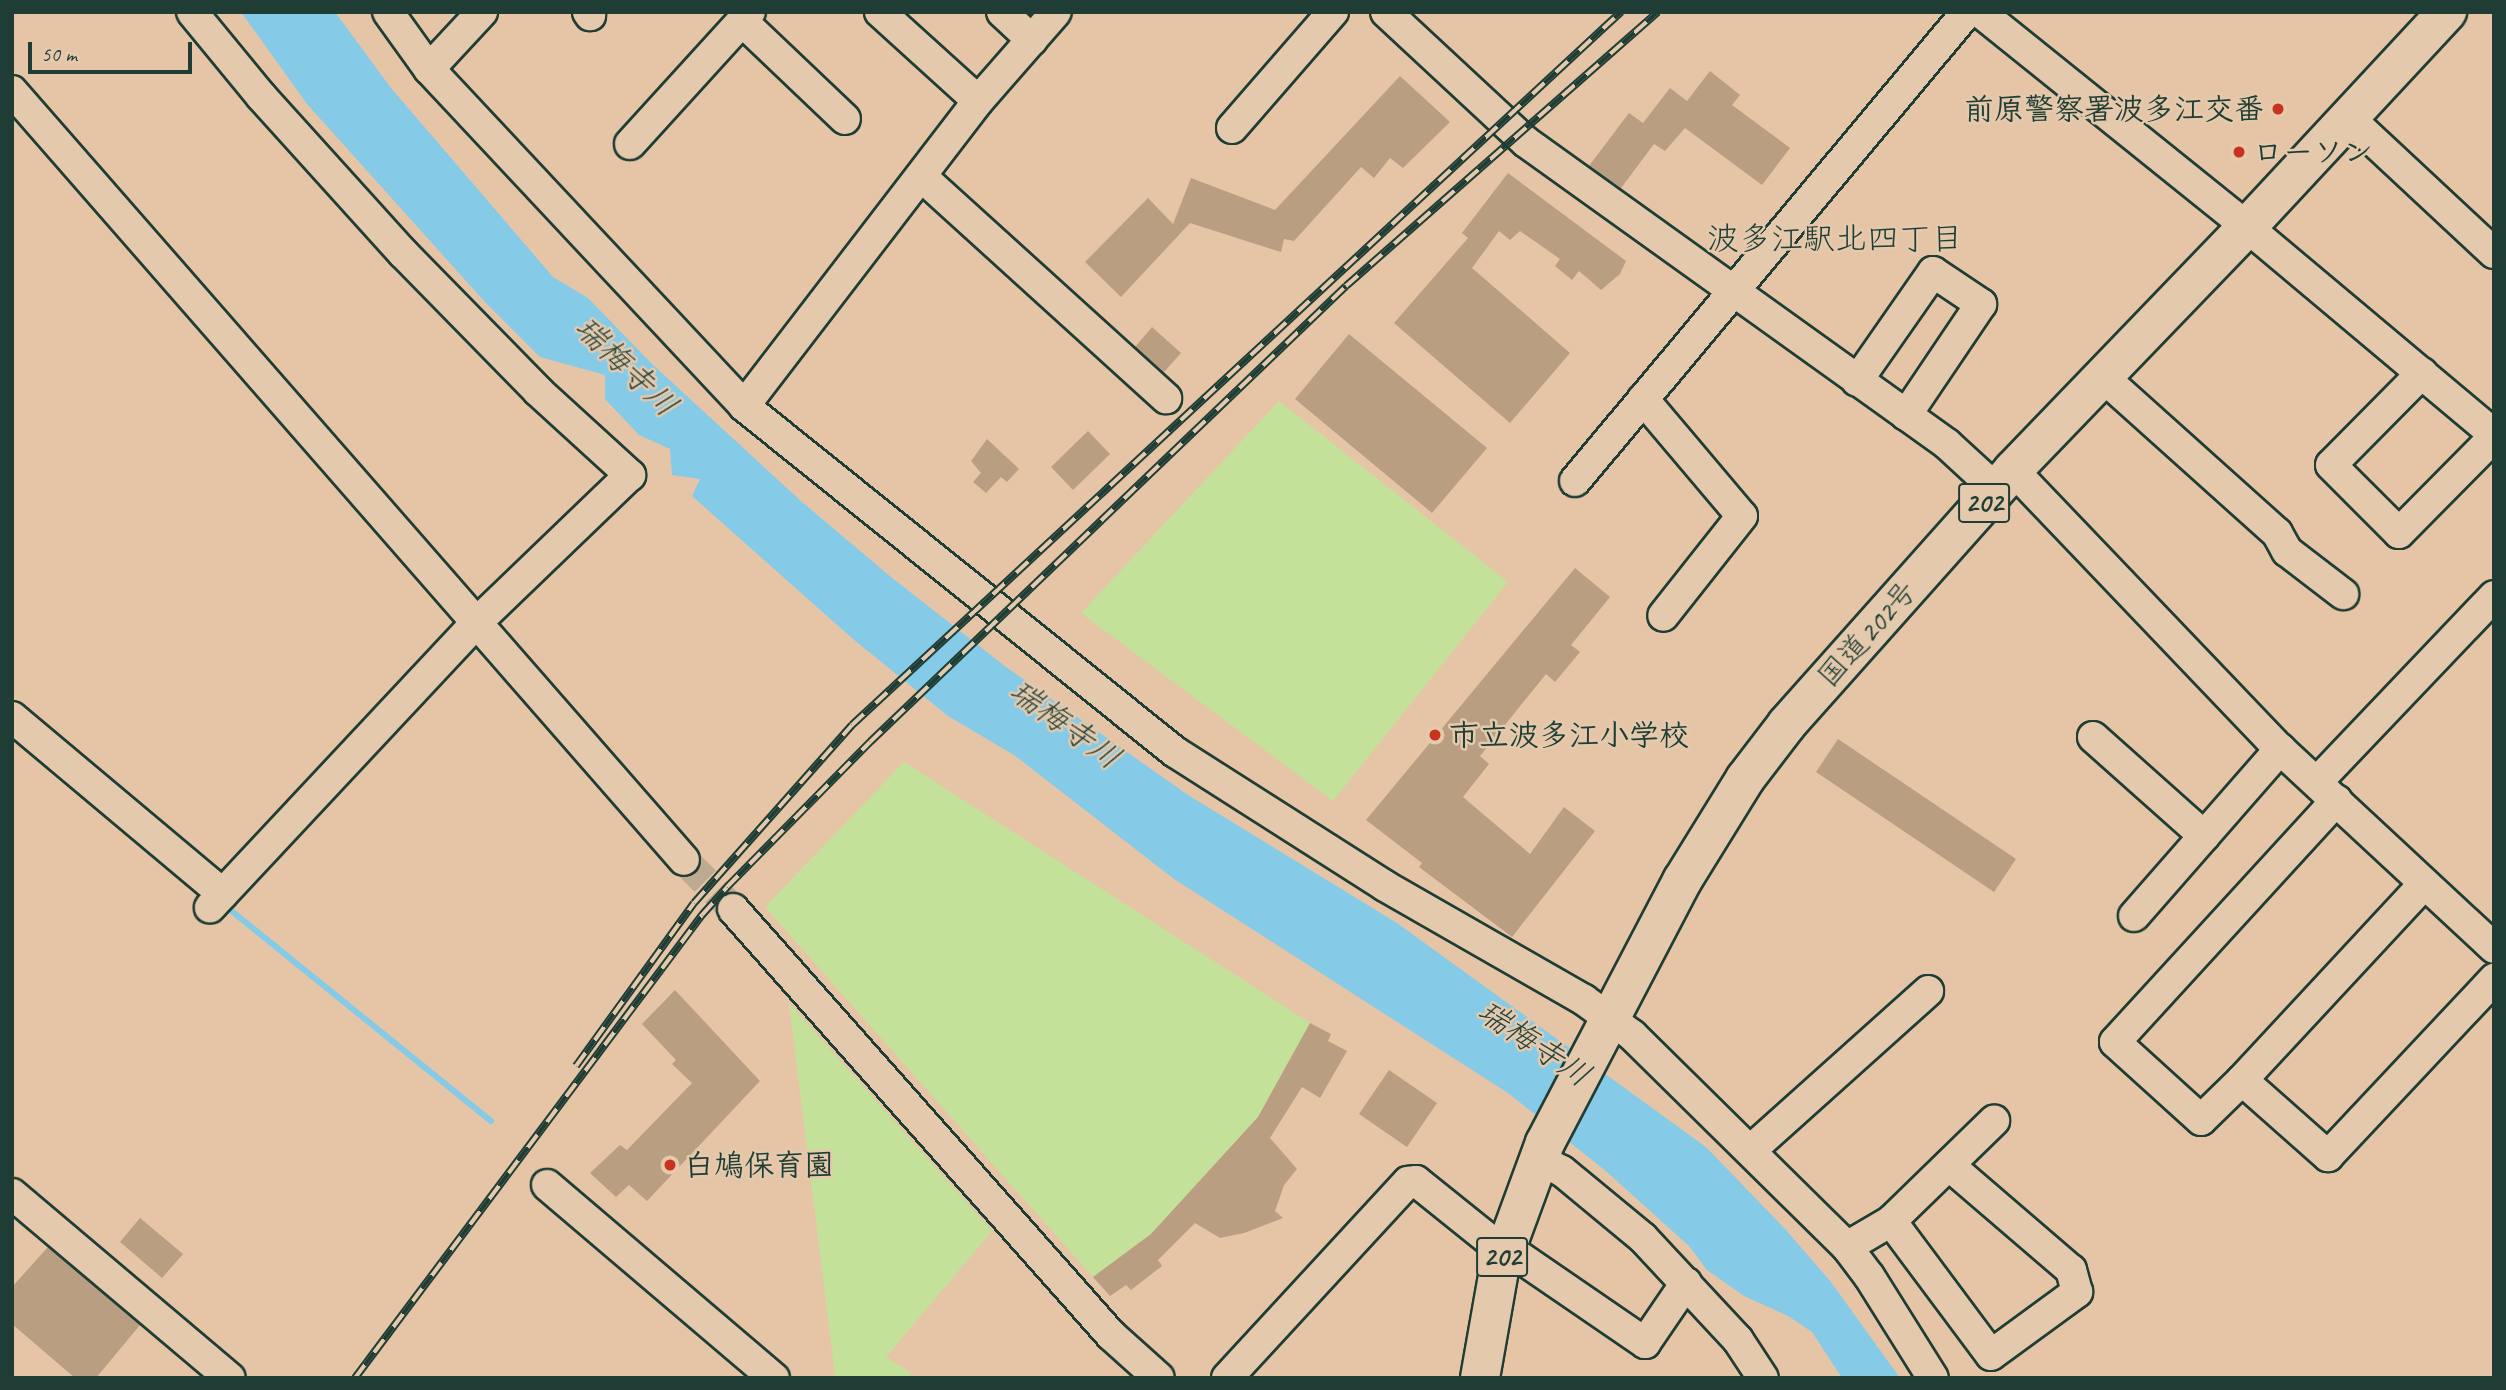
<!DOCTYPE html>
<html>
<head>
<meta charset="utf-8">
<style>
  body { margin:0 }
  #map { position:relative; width:2506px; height:1390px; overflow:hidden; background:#e6c5a7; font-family:Caveat,"Klee One",sans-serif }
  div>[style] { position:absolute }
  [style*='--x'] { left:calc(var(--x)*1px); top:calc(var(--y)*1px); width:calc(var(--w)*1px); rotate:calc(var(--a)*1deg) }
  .green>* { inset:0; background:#c3e199 }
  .water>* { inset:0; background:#85cae6 }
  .stream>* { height:6px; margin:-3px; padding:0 3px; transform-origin:3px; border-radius:3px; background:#85cae6 }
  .building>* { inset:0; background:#b99e82 }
  .minor-tunnel>* { height:30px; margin-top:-15px; transform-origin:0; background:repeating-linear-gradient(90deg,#beaa90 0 30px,transparent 0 45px) }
  .roads { filter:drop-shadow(2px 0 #1f3d34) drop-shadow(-2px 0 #1f3d34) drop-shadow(0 2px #1f3d34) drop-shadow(0 -2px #1f3d34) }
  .minor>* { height:30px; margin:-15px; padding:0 15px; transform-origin:15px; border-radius:15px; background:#e5c9ac }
  .highway>* { height:38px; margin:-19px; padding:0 19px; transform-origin:19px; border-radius:19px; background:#e5c9ac }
  .rail>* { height:8px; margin-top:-4px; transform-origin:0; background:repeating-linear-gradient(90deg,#e5c9ac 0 16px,#1f3d34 0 32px); box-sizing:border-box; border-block:2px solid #1f3d34 }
  .dots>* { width:19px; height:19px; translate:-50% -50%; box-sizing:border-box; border:4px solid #e5c9ac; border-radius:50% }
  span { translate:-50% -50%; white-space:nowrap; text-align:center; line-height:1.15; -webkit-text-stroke:5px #e5c9ac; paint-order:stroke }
  .shield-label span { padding:2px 5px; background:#e5c9ac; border:2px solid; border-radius:5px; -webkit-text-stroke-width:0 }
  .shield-label { font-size:28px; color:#1f3d34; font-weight:700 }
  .poi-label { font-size:30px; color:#1f3d34; font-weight:700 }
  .right { translate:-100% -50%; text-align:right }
  .left { translate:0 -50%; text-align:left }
  .street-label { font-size:30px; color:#1f3d34 }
  .neighbourhood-label { font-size:32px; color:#1f3d34 }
  .water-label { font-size:32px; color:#24443d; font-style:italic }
  .frame { position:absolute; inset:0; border:14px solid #1f3d34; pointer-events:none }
  .scale { position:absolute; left:28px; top:42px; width:164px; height:32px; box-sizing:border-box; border:4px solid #1f3d34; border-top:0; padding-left:9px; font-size:21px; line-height:24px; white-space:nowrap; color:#1f3d34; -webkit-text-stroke:5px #e5c9ac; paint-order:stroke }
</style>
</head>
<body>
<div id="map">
  <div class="green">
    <div style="clip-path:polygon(1279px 401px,1508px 582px,1333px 801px,1081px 613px)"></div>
    <div style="clip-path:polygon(904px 762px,1310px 1023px,1258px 1117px,1151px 1234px,1093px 1277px,765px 907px)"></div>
    <div style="clip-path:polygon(789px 1003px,992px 1231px,886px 1357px,911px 1373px,907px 1378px,835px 1376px)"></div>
  </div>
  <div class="water">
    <div style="clip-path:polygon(241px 12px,335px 12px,391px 88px,553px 277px,588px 298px,651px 363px,802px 502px,891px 577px,1006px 667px,1188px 795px,1397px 923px,1706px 1147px,1786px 1230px,1831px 1282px,1900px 1378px,1842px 1378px,1812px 1332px,1788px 1316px,1744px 1296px,1707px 1270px,1689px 1246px,1607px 1172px,1508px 1093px,1174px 879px,1014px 755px,948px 716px,853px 639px,692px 496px,700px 479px,672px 475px,670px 449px,639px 435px,605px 399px,605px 375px,540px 357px,485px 302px,307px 104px)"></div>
  </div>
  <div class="stream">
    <div style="--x:223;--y:904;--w:345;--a:39"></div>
  </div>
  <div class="building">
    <div style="clip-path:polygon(1710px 71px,1740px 95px,1732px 105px,1790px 148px,1762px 185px,1685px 128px,1665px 151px,1654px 144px,1621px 188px,1589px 166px,1629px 113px,1643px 123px,1670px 88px,1687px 101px)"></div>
    <div style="clip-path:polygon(1400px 76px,1450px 122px,1403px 168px,1390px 158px,1374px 178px,1361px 167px,1294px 241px,1284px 239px,1281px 252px,1190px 223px,1121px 297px,1085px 262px,1148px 198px,1173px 224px,1191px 178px,1275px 210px)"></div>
    <div style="clip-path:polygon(1508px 173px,1626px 261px,1620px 274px,1601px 290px,1579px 271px,1572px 280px,1555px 266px,1560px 259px,1520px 231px,1510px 240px,1499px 231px,1472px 268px,1570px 353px,1510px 423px,1394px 323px,1468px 238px,1462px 233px)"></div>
    <div style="clip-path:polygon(1152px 327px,1181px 353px,1164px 372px,1135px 347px)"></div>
    <div style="clip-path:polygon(1349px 334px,1487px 448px,1432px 513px,1295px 399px)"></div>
    <div style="clip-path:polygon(1088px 431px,1110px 454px,1073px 490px,1051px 467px)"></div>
    <div style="clip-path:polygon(987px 439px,1019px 469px,1007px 482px,1001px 477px,986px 493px,973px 482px,981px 473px,971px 461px)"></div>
    <div style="clip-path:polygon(1575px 568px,1610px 597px,1571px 645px,1580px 652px,1555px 682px,1546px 674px,1480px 756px,1489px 764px,1463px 797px,1530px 854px,1564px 807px,1595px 831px,1512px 937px,1419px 867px,1422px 863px,1366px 820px)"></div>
    <div style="clip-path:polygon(1838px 739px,2016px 859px,1994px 892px,1816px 772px)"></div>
    <div style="clip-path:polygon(675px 990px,760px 1081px,647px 1201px,629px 1185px,616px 1197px,590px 1173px,620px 1145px,627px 1150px,692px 1083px,672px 1064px,676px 1060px,642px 1024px)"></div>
    <div style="clip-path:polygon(1310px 1023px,1331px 1034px,1328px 1041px,1347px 1051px,1320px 1098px,1302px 1087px,1270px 1138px,1297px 1169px,1284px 1185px,1275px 1211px,1283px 1218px,1244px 1233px,1220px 1238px,1195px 1223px,1158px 1260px,1162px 1266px,1131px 1290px,1126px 1285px,1110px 1296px,1093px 1277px,1151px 1234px,1258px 1117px)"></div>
    <div style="clip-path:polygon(1389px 1070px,1437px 1103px,1407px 1147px,1359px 1114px)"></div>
    <div style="clip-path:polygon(140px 1218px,183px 1254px,162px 1278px,120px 1242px)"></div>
    <div style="clip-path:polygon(48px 1247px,140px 1325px,96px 1378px,75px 1378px,12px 1324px,12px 1287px)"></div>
  </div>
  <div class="minor-tunnel">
    <div style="--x:684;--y:860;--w:69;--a:45"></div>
  </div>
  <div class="roads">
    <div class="minor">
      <div style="--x:192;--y:12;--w:109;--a:50.6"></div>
      <div style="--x:261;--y:96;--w:212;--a:47.9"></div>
      <div style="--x:403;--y:253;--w:193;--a:45.6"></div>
      <div style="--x:538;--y:391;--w:125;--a:42.4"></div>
      <div style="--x:630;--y:475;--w:212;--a:136.1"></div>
      <div style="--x:477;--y:622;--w:391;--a:133.1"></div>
      <div style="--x:388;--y:12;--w:70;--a:54.3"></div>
      <div style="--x:429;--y:69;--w:461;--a:46.9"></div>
      <div style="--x:744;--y:406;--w:553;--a:38.76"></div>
      <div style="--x:1175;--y:752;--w:249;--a:32.5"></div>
      <div style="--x:1385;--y:886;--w:229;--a:29.8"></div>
      <div style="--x:1584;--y:1000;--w:59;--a:36.1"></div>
      <div style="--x:1632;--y:1035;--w:302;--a:44.6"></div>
      <div style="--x:1847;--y:1247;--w:36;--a:53"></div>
      <div style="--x:1869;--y:1276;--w:120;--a:57.9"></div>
      <div style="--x:588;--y:12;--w:4;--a:56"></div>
      <div style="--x:880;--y:12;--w:132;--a:42.2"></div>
      <div style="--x:1002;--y:12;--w:41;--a:43"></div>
      <div style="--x:1386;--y:12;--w:191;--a:42.9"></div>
      <div style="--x:1526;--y:142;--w:518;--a:35.65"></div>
      <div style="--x:1947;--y:444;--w:67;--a:42.6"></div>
      <div style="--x:1980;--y:12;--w:343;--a:38.8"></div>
      <div style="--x:2247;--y:227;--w:322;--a:40"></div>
      <div style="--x:742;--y:21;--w:142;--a:43.6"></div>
      <div style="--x:429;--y:69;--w:78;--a:-47.1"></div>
      <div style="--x:12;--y:91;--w:1021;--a:48.85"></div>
      <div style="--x:2349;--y:118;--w:198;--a:43"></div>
      <div style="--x:1232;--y:128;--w:154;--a:-49"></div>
      <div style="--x:630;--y:144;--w:178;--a:-47.7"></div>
      <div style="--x:921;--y:176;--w:331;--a:42.2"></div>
      <div style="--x:2422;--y:373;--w:129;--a:134.7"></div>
      <div style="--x:2331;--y:465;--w:96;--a:45"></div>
      <div style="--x:2399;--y:533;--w:135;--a:-45.3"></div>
      <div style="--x:2103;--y:377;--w:234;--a:41.9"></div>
      <div style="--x:2277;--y:533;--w:21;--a:61"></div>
      <div style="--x:2287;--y:551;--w:71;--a:37.5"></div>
      <div style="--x:1857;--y:381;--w:133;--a:-55.1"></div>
      <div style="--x:1933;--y:272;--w:58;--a:33.7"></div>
      <div style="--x:1981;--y:304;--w:134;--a:124"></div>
      <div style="--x:1643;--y:399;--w:153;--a:49.8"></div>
      <div style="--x:1742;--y:516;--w:127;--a:128.3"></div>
      <div style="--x:744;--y:406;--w:384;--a:-52.5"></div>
      <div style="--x:978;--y:101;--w:118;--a:-48.8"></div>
      <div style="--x:2013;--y:470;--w:386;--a:46.3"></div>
      <div style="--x:2280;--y:749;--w:292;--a:42.9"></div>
      <div style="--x:1575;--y:481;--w:611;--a:-50.11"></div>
      <div style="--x:12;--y:717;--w:275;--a:40"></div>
      <div style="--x:2093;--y:737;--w:149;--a:41.7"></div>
      <div style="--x:2318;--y:781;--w:255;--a:-46.4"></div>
      <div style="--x:2424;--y:884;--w:267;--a:132.9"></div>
      <div style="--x:2242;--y:1080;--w:115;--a:41.5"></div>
      <div style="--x:2328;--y:1156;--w:243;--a:-46.8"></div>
      <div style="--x:733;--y:909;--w:570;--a:48.42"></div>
      <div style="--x:1111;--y:1335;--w:64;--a:41.9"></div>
      <div style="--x:2134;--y:916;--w:222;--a:-48.8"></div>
      <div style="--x:2242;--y:1080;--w:57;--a:135.7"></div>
      <div style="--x:2201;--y:1120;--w:116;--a:-137.8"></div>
      <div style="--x:2115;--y:1042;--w:328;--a:-47.5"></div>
      <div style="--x:1751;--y:1150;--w:238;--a:-41.9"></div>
      <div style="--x:1539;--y:1159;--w:26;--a:28"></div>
      <div style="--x:1562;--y:1171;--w:105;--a:39.6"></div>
      <div style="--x:1643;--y:1238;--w:139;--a:47"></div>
      <div style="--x:1738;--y:1340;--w:45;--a:56.7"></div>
      <div style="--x:547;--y:1185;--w:298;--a:40.4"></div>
      <div style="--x:12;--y:1194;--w:285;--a:40.2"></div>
      <div style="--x:1891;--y:1221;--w:167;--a:53.3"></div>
      <div style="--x:1991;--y:1355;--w:107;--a:-36.2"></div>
      <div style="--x:2077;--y:1292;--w:23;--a:-105"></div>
      <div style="--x:2071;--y:1270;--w:161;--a:-139.3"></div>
      <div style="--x:1847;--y:1247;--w:51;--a:-30.6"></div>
      <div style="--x:1891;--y:1221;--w:144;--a:-44.2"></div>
      <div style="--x:1227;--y:1378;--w:267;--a:-47.3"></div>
      <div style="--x:1408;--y:1182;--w:8;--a:-7"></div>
      <div style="--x:1416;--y:1181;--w:97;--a:38.8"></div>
      <div style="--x:1492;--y:1242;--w:14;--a:21"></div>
      <div style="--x:1505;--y:1247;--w:170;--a:34.4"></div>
      <div style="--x:1645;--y:1343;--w:73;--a:-55.7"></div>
    </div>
    <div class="highway">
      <div style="--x:1480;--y:1378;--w:115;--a:-80"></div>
      <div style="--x:1500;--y:1265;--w:130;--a:-69.8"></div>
      <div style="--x:1545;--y:1143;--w:296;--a:-62.4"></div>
      <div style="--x:1682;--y:881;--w:120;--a:-58.3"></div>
      <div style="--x:1745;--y:779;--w:69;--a:-52.6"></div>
      <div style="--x:1787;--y:724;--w:340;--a:-48.3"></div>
      <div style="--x:2013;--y:470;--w:337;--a:-46.1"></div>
      <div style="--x:2247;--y:227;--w:294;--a:-47.1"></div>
    </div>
  </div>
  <div class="rail">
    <div style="--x:576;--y:1066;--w:201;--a:-54.1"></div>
    <div style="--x:694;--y:903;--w:238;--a:-48.4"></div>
    <div style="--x:852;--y:725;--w:1049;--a:-42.84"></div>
    <div style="--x:355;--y:1378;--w:579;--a:-53.15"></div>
    <div style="--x:702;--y:915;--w:38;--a:-48"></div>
    <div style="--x:727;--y:887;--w:204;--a:-45.4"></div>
    <div style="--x:870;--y:742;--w:659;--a:-43.77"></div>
    <div style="--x:1346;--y:286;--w:415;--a:-41.3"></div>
  </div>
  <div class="dots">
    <div style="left:2278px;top:109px;background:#c8321e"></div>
    <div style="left:2239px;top:152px;background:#c8321e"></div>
    <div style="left:1435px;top:735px;background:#c8321e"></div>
    <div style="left:670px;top:1165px;background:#c8321e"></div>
  </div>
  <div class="shield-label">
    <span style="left:1984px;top:503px">202</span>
    <span style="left:1502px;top:1257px">202</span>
  </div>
  <div class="poi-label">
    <span class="right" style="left:2264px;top:109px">前原警察署波多江交番</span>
    <span class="left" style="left:2253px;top:152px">ローソン</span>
    <span class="left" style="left:1449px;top:735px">市立波多江小学校</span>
    <span class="left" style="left:684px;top:1165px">白鳩保育園</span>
  </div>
  <div class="street-label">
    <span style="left:1867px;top:634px;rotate:-48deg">国道202号</span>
  </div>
  <div class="neighbourhood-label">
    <span style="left:1835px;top:239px">波多江駅北四丁目</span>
  </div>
  <div class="water-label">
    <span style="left:626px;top:367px;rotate:44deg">瑞梅寺川</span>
    <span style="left:1065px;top:725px;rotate:36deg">瑞梅寺川</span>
    <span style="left:1534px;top:1044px;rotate:34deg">瑞梅寺川</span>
  </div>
  <div class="frame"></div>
  <div class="scale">50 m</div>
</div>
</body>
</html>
